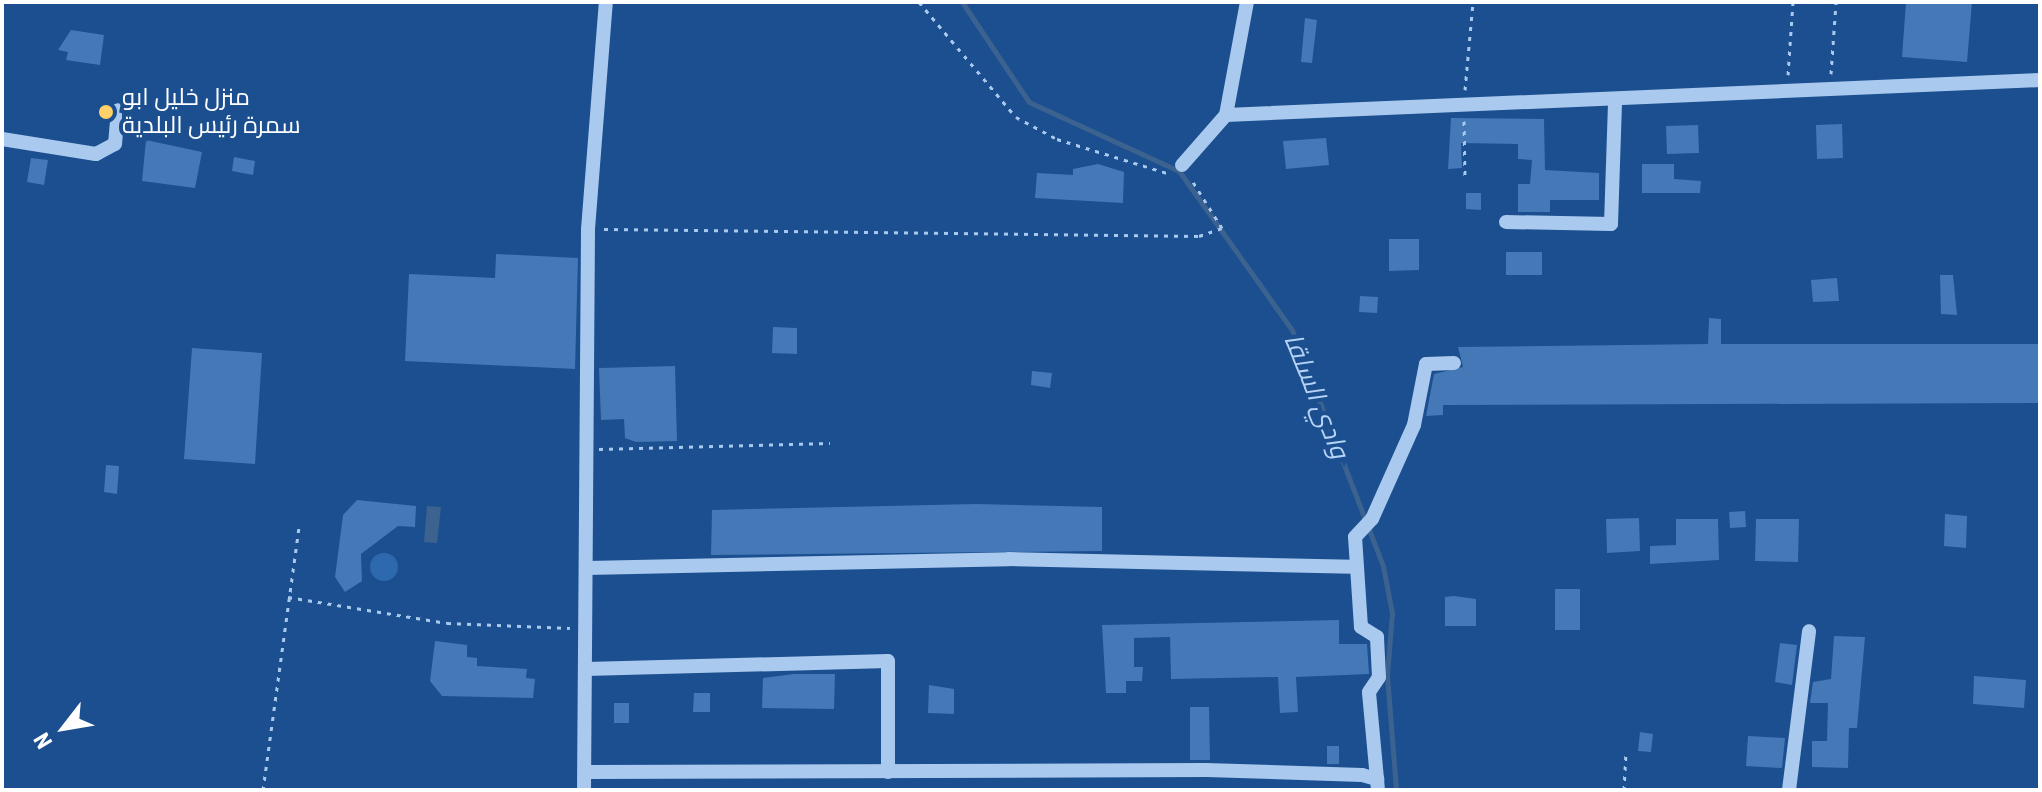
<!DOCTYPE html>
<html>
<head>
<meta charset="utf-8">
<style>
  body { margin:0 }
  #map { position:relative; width:2042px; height:792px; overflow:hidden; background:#1b4f8f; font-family:"Roboto Condensed",Cairo,sans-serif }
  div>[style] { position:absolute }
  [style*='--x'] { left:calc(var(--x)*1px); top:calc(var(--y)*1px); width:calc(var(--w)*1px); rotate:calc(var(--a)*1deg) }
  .green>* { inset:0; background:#2e69ad }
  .round { border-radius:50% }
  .water>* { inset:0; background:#3c6290 }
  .stream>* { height:5px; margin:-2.5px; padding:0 2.5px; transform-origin:2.5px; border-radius:2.5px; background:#3c6290 }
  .building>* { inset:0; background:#4478b7 }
  .path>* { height:3px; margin-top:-1.5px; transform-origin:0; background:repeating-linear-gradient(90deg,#a9c9ee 0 4px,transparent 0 10px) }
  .minor>* { height:14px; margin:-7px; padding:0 7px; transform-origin:7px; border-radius:7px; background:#a9c9ee }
  .dots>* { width:22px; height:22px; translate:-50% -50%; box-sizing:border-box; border:4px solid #1b4f8f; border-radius:50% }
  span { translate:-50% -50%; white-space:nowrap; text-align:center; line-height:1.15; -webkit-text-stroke:8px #1b4f8f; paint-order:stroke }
  .poi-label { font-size:24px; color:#fff }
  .left { translate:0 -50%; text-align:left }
  .water-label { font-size:26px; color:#b5d3f5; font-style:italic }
  .frame { position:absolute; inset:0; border:4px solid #fff; pointer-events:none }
  .north { position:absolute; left:24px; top:688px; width:80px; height:80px; -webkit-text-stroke:6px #1b4f8f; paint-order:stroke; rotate:239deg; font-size:22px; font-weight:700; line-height:32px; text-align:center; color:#fff }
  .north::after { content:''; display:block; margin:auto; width:28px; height:36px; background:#fff; clip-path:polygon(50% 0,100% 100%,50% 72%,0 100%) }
</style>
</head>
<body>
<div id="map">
  <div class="green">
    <div class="round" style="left:370px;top:553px;width:28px;height:28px"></div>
  </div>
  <div class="water">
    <div style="clip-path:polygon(427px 506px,441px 507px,437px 543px,424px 542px)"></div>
  </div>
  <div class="stream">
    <div style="--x:962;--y:2;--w:120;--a:56.2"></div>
    <div style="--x:1029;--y:102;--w:165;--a:24.7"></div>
    <div style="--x:1179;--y:171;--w:195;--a:54.6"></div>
    <div style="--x:1292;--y:330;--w:253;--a:68.9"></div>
    <div style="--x:1383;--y:566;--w:48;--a:79.2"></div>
    <div style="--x:1392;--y:613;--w:62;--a:94.6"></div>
    <div style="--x:1387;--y:675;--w:115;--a:85.5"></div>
  </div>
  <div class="building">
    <div style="clip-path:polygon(1906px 2px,1972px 2px,1967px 62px,1902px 57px)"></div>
    <div style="clip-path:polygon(1305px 18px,1317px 20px,1312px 63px,1301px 62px)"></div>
    <div style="clip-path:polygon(71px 30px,104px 35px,100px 65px,66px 60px,68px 52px,58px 50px)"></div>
    <div style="clip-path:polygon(1451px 118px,1544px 119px,1545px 170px,1599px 173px,1599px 200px,1550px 200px,1550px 212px,1518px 212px,1518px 184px,1530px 184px,1532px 160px,1518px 159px,1518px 144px,1461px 143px,1462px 168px,1448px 169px)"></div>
    <div style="clip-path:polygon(1842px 124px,1843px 158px,1817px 159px,1816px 125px)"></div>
    <div style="clip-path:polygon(1698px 125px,1699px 153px,1667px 154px,1666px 126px)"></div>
    <div style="clip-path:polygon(1326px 138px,1329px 165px,1286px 169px,1283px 141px)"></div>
    <div style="clip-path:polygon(146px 140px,202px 152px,195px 188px,142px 181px)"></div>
    <div style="clip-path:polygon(234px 157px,255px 161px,253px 175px,232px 171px)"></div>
    <div style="clip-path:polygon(31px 158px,48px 160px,44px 185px,27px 182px)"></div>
    <div style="clip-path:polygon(1098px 164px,1124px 172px,1123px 203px,1035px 198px,1037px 173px,1073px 175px,1073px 169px)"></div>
    <div style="clip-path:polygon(1642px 164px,1674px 164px,1674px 179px,1701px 181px,1700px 193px,1642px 193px)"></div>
    <div style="clip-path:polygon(1466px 193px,1481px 193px,1481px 210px,1466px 209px)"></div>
    <div style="clip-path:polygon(1389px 239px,1419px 239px,1419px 270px,1389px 271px)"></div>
    <div style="clip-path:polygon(1506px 252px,1542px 252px,1542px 275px,1506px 275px)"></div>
    <div style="clip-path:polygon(496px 254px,578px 258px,575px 369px,405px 361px,409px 274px,495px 278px)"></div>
    <div style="clip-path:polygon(1940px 275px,1953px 275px,1957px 315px,1941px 314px)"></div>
    <div style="clip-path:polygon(1837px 278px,1839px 301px,1813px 302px,1811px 280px)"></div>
    <div style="clip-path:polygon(1360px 296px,1378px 297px,1377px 313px,1359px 312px)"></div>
    <div style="clip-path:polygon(1709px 318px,1721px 319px,1721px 344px,2040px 344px,2040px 403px,1443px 405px,1443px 415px,1426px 416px,1434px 374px,1463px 367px,1458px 347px,1708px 344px)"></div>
    <div style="clip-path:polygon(773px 327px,797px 328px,797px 354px,772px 353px)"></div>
    <div style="clip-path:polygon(192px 348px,262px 353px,255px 464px,184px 459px)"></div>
    <div style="clip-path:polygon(675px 366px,677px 441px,636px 442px,625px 438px,624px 419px,601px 420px,599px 368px)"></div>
    <div style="clip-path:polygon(1032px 371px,1052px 373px,1050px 388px,1031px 385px)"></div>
    <div style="clip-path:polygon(106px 465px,119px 466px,117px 494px,104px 492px)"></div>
    <div style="clip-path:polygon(357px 500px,416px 506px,415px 527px,398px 526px,361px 554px,362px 581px,345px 592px,335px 577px,343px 515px)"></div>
    <div style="clip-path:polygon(976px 504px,1102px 507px,1102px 551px,711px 555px,712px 510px)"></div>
    <div style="clip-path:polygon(1745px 511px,1746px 527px,1730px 528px,1729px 512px)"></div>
    <div style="clip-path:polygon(1945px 514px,1967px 516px,1966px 548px,1944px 546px)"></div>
    <div style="clip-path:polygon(1639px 518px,1640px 551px,1607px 553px,1606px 519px)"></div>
    <div style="clip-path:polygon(1676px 519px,1718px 519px,1719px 560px,1650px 564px,1650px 546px,1676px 545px)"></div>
    <div style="clip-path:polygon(1756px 519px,1799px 519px,1798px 562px,1755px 561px)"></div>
    <div style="clip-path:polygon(1555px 589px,1580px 589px,1580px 630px,1555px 630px)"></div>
    <div style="clip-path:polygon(1454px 596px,1476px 599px,1476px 626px,1445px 626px,1445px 597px)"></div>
    <div style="clip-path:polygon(1339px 620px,1339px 644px,1367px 644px,1369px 674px,1296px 677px,1298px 712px,1280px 713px,1278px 677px,1171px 679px,1170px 637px,1134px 638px,1134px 667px,1143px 667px,1142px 681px,1126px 681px,1126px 693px,1106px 693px,1102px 625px)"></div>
    <div style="clip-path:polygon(1834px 636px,1865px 637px,1857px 728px,1849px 728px,1848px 768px,1812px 767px,1812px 741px,1827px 741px,1828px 703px,1810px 703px,1813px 682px,1831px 679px)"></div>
    <div style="clip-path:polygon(435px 641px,467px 645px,467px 657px,477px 658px,477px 666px,527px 669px,526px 678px,535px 679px,533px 698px,442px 696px,430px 681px)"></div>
    <div style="clip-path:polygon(1780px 643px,1797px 645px,1792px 685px,1775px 682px)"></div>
    <div style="clip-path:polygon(794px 674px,835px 674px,834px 709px,762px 708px,763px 678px)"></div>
    <div style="clip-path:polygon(1974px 676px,2026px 680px,2024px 708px,1973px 704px)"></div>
    <div style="clip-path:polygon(929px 685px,954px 689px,954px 714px,928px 713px)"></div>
    <div style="clip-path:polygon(694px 693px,710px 693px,710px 712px,693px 712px)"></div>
    <div style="clip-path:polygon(614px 703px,629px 703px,629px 723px,614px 723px)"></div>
    <div style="clip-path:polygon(1190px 707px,1209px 707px,1210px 760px,1190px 760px)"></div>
    <div style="clip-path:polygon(1640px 732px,1653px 734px,1651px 752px,1638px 751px)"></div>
    <div style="clip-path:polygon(1748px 736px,1785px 738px,1782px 768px,1746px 766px)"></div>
    <div style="clip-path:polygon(1327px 746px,1339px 746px,1339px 764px,1327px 764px)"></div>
  </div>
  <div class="path">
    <div style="--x:919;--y:2;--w:150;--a:49.9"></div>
    <div style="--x:1016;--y:117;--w:47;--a:28.2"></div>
    <div style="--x:1057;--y:139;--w:118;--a:17.2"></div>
    <div style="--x:1831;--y:74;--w:72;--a:-86"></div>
    <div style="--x:1788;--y:75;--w:73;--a:-86.1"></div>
    <div style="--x:1465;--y:90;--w:88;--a:-84.8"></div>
    <div style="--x:1464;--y:121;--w:55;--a:89"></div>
    <div style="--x:604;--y:229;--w:595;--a:0.67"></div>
    <div style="--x:1199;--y:236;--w:24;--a:-19"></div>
    <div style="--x:1222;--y:228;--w:60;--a:-122.1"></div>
    <div style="--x:599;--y:449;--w:231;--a:-1.5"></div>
    <div style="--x:288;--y:597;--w:161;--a:9.3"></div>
    <div style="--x:447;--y:623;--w:123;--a:2.3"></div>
    <div style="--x:263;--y:790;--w:264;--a:-82.2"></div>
    <div style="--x:1624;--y:790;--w:37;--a:-87"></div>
  </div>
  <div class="minor">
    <div style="--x:1226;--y:115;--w:115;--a:-79.5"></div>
    <div style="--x:2;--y:139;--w:95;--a:9.1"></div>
    <div style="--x:96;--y:154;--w:21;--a:-28"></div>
    <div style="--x:115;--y:144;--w:34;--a:-85"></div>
    <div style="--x:1182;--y:165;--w:67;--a:-48.7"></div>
    <div style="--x:1226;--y:115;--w:815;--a:-2.46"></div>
    <div style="--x:1506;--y:222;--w:105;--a:1.1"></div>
    <div style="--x:1611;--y:224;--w:121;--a:-88.1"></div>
    <div style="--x:587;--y:568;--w:422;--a:-1.2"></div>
    <div style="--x:1009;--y:559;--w:343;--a:1.3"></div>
    <div style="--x:586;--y:669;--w:302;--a:-1.5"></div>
    <div style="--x:888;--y:661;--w:111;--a:90"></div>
    <div style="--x:585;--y:772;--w:621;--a:-0.18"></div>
    <div style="--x:1206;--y:770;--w:156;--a:1.8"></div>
    <div style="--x:1362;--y:775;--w:16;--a:15"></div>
    <div style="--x:1377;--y:779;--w:11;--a:85"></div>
    <div style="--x:1377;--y:779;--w:87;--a:-95.3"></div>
    <div style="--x:1369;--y:692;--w:18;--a:-56"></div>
    <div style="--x:1379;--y:677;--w:40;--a:-92.9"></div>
    <div style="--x:1377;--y:637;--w:19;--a:-148"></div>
    <div style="--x:1361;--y:627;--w:90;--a:-93.8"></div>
    <div style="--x:1355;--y:537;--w:25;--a:-47"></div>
    <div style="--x:1372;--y:519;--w:103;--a:-65.9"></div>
    <div style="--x:1414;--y:425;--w:62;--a:-78.9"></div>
    <div style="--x:1426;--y:364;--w:28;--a:-2"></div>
    <div style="--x:584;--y:790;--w:561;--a:-89.59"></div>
    <div style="--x:588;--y:229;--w:228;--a:-85.5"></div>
    <div style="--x:1789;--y:790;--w:160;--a:-82.8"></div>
  </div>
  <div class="dots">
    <div style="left:106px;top:112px;background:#ffd166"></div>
  </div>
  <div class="poi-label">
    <span class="left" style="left:122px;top:112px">منزل خليل ابو<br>سمرة رئيس البلدية</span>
  </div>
  <div class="water-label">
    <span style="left:1316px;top:396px;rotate:68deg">وادي السلقا</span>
  </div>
  <div class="frame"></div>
  <div class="north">N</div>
</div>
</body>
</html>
